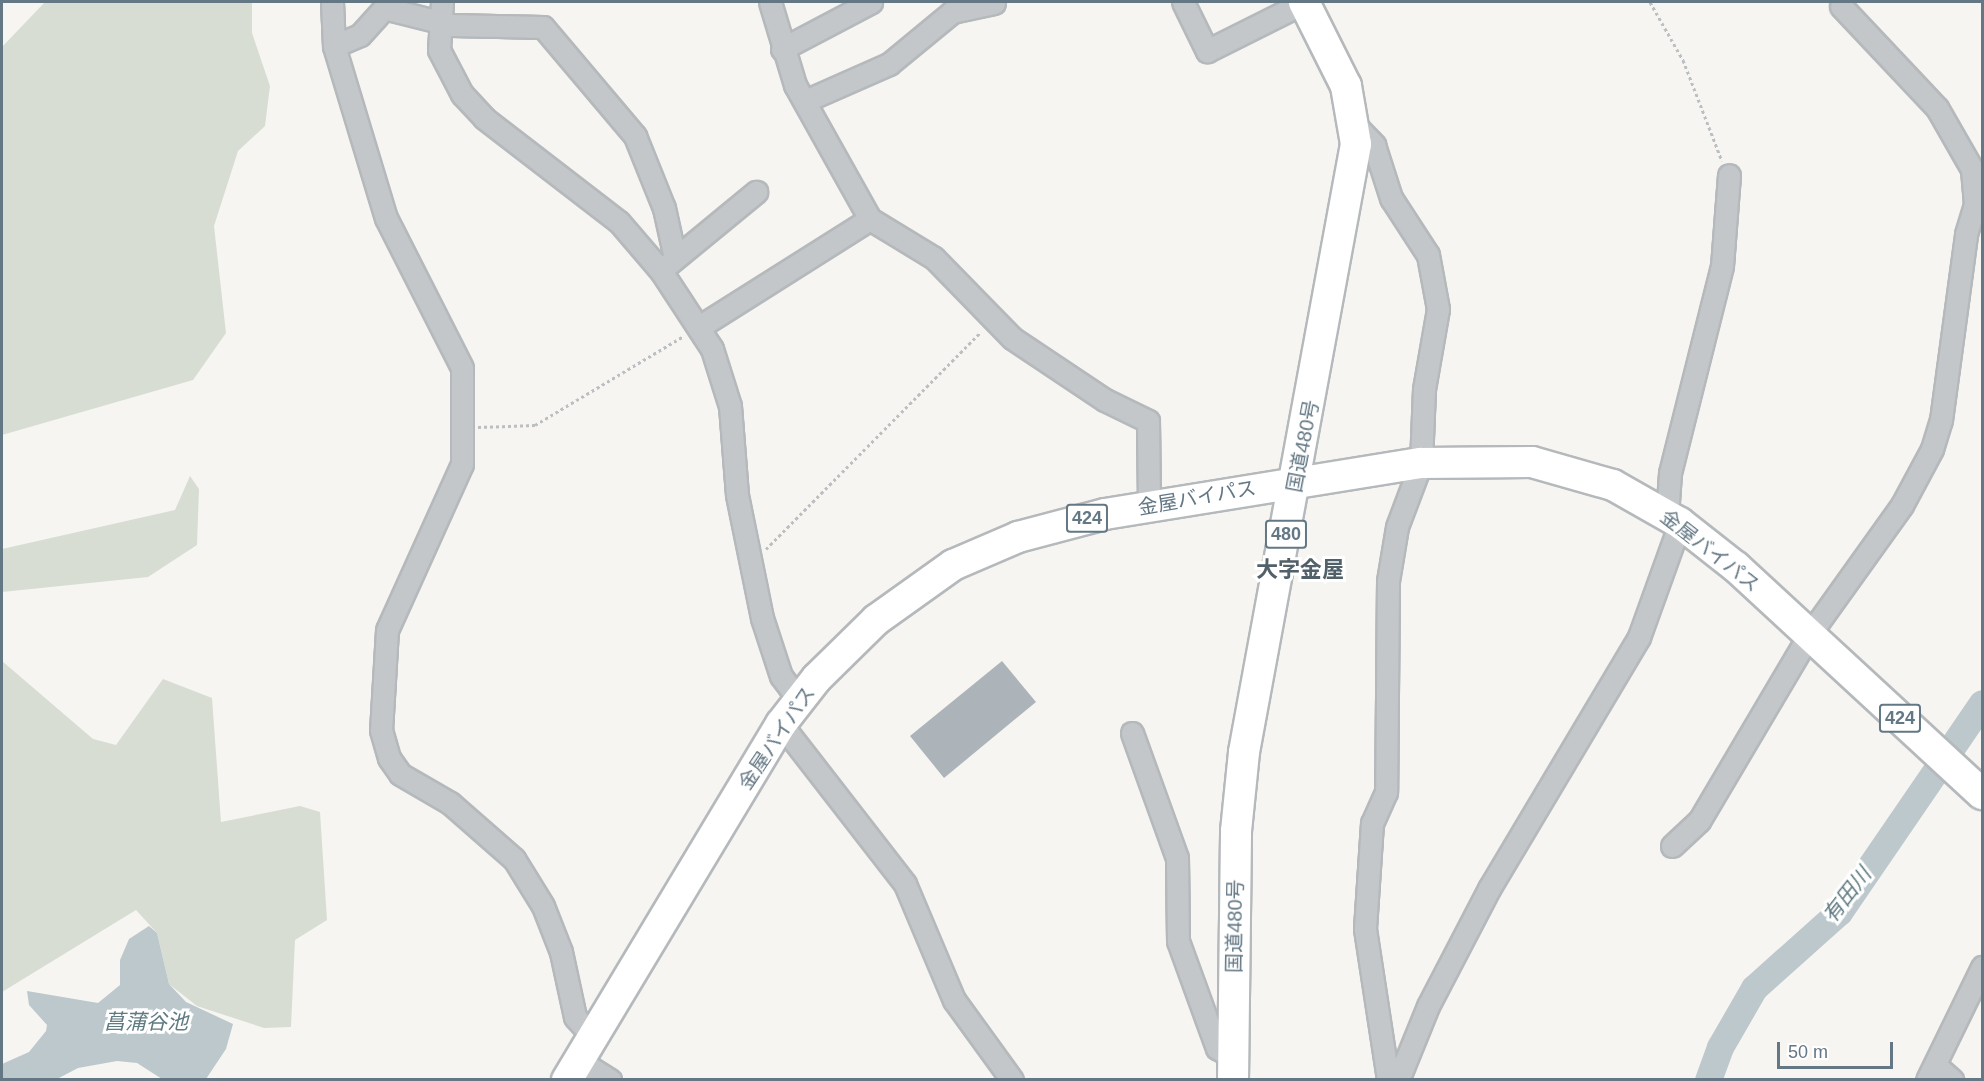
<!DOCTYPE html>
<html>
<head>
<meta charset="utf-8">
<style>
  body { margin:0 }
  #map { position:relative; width:1984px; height:1081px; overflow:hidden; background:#f6f5f1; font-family:Arial,"Noto Sans JP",sans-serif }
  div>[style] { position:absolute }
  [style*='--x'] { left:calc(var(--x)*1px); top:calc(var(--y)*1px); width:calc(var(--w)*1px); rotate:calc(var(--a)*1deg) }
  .green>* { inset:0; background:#d7ddd2 }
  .water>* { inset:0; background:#bcc8cc }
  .river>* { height:27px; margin:-13.5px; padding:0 13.5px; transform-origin:13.5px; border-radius:13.5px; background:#bcc8cc }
  .building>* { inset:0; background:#acb4b9 }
  .path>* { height:3px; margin-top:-1.5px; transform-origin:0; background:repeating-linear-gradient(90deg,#bcbfc1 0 3px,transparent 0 6px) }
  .roads { filter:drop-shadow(2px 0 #b5b9bc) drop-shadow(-2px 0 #b5b9bc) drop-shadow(0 2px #b5b9bc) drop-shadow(0 -2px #b5b9bc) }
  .minor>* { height:21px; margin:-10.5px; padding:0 10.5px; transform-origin:10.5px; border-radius:10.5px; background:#c3c7ca }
  .highway>* { height:30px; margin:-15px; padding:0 15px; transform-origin:15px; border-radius:15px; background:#fff }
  span { translate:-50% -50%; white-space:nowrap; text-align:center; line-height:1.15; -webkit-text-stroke:6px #fff; paint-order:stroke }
  .shield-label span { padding:2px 4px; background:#fff; border:2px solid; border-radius:4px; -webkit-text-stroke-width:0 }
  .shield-label { font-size:18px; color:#637784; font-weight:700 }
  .street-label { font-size:20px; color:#637784 }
  .water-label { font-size:21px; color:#5f7a81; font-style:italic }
  .quarter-label { font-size:22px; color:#516069; font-weight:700 }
  .frame { position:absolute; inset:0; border:3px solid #637784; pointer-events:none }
  .scale { position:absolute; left:1777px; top:1042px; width:116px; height:27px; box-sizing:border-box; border:3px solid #637784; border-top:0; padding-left:8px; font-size:18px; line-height:21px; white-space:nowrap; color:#637784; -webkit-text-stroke:4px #fff; paint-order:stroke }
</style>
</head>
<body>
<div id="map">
  <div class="green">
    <div style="clip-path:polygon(45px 2px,252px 2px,252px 33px,270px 86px,265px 126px,238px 151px,214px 226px,226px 333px,193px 380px,2px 435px,2px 47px)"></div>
    <div style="clip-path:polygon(190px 476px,199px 489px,197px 545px,148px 577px,2px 592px,2px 549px,175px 510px)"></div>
    <div style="clip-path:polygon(2px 661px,93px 739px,116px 745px,163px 679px,212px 698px,221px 822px,300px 806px,320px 812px,327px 920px,295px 940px,291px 1027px,264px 1028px,197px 1006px,169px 984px,157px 933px,136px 910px,2px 992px)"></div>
  </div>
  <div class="water">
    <div style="clip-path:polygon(149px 926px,157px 933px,169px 984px,186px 1002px,233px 1024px,226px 1049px,206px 1079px,162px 1079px,137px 1063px,117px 1061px,78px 1068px,57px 1079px,2px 1079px,2px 1064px,29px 1052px,46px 1031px,47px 1025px,29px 1005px,27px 991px,98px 1003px,120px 985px,120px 960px,129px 939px)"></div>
  </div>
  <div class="river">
    <div style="--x:1708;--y:1080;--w:35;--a:-70"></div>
    <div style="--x:1720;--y:1047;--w:68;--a:-60"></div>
    <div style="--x:1754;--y:988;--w:114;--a:-41.8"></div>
    <div style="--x:1839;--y:912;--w:253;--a:-55.6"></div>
  </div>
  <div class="building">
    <div style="clip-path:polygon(1002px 661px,1036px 702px,944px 778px,910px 736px)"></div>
  </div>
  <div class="path">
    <div style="--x:1650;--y:2;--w:67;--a:60.4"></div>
    <div style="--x:1683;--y:60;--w:108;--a:68.9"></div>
    <div style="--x:478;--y:427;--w:57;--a:-2"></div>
    <div style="--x:535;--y:425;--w:174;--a:-30.9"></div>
    <div style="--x:766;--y:549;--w:305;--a:-45.3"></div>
  </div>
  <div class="roads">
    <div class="minor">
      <div style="--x:332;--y:2;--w:44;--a:87.4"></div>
      <div style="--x:334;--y:46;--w:180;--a:73.2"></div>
      <div style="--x:386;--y:218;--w:168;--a:63.1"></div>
      <div style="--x:462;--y:368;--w:96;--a:90"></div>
      <div style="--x:462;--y:464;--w:182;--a:114.3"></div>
      <div style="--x:387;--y:630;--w:100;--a:93.4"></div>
      <div style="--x:381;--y:730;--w:29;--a:74"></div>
      <div style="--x:389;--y:758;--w:19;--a:55"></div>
      <div style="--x:400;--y:774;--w:58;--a:30.1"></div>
      <div style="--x:450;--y:803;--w:85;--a:41.2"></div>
      <div style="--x:514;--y:859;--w:55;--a:58.3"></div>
      <div style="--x:543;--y:906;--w:49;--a:68.6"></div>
      <div style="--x:561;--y:952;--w:66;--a:77.8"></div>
      <div style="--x:575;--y:1017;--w:26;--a:47"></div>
      <div style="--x:442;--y:2;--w:48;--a:93.6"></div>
      <div style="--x:439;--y:50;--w:50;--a:62.4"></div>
      <div style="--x:462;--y:94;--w:33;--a:47"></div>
      <div style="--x:484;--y:118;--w:170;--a:37.6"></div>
      <div style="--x:619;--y:222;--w:65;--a:49.4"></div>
      <div style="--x:661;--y:271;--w:93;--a:56.8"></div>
      <div style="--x:712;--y:349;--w:60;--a:72.5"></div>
      <div style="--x:730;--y:406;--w:89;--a:85.5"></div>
      <div style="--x:737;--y:495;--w:126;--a:78.5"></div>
      <div style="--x:762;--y:618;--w:61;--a:71.9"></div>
      <div style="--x:781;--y:676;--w:30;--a:53"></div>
      <div style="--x:770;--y:2;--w:87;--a:73.2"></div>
      <div style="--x:795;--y:85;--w:154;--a:60.8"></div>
      <div style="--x:870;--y:219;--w:75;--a:31.4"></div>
      <div style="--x:934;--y:258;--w:112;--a:45.7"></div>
      <div style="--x:1012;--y:338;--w:112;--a:33.7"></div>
      <div style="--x:1105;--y:400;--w:48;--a:26"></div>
      <div style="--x:1148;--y:421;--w:86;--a:89.3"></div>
      <div style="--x:1183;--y:2;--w:55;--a:63.9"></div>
      <div style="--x:1207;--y:51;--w:110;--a:-26.6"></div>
      <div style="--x:334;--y:46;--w:28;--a:-23"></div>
      <div style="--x:360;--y:35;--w:36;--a:-48"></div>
      <div style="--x:384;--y:8;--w:69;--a:14.2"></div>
      <div style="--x:451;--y:25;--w:92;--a:1.2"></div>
      <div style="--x:543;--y:27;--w:143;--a:49.8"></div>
      <div style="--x:635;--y:136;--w:78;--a:68.1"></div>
      <div style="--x:664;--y:208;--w:51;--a:77.6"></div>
      <div style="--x:782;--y:49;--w:101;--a:-27.8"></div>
      <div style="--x:805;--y:101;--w:92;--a:-23.8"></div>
      <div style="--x:889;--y:64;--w:82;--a:-39.5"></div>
      <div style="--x:952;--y:12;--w:43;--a:-12.1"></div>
      <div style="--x:1355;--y:125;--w:28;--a:46"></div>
      <div style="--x:1374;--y:145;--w:56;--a:72.2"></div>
      <div style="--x:1391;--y:198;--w:68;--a:57"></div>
      <div style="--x:1428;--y:255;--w:55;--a:79.5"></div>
      <div style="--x:1438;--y:309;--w:81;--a:99.9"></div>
      <div style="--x:1424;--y:389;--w:74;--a:92.3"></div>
      <div style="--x:1421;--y:463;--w:68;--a:110.6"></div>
      <div style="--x:1397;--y:527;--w:55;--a:99.5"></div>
      <div style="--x:1388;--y:581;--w:211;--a:90.5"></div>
      <div style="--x:1386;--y:792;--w:34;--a:114"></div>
      <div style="--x:1372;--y:823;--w:106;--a:93.8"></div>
      <div style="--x:1365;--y:929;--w:153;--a:81.3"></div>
      <div style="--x:666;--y:266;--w:117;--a:-39.4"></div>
      <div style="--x:699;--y:327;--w:202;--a:-32.3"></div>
      <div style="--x:1667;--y:516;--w:43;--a:-86"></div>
      <div style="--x:1670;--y:473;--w:213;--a:-75.9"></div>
      <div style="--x:1722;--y:266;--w:91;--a:-85.6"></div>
      <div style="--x:781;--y:724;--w:202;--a:52.2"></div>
      <div style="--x:905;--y:884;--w:126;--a:67.1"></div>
      <div style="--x:954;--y:1000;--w:99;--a:54.1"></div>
      <div style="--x:1132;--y:733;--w:133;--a:70.2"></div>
      <div style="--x:1177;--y:858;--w:83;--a:89.3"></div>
      <div style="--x:1178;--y:941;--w:114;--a:70"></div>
      <div style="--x:1217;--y:1048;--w:18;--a:29"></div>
      <div style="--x:1672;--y:846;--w:37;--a:-43"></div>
      <div style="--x:1699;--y:821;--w:216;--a:-59.4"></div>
      <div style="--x:1809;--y:635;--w:160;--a:-54.4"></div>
      <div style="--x:1902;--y:505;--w:64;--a:-61.8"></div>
      <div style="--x:1932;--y:449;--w:30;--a:-73"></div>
      <div style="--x:1941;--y:420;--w:188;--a:-82.3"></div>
      <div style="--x:1966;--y:234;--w:31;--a:-73"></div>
      <div style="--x:1975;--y:204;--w:35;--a:-95"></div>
      <div style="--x:1972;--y:169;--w:70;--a:-119.8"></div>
      <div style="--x:1937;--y:108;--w:140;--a:-133.3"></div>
      <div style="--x:578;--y:1060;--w:38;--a:32"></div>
      <div style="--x:1935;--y:1065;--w:23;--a:41"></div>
      <div style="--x:1398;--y:1080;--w:80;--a:-67.9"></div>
      <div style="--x:1428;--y:1006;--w:134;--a:-62.5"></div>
      <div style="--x:1490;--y:887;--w:291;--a:-59.2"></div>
      <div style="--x:1639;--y:637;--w:121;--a:-70.2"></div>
      <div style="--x:1927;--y:1080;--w:126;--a:-64"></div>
    </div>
    <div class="highway">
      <div style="--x:567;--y:1080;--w:415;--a:-59"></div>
      <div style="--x:781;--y:724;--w:58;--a:-52"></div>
      <div style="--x:817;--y:678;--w:83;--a:-44.5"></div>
      <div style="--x:876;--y:620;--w:95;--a:-35.5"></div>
      <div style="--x:953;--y:565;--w:71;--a:-23.3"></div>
      <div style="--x:1018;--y:537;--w:90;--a:-14.8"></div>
      <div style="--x:1105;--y:514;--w:320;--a:-9.2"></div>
      <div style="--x:1421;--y:463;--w:111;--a:-0.5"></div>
      <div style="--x:1532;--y:462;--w:84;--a:15.9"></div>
      <div style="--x:1613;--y:485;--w:77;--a:29.6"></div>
      <div style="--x:1680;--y:523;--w:71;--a:38.2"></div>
      <div style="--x:1736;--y:567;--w:335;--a:42.7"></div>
      <div style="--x:1233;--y:1080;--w:249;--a:-89.3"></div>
      <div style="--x:1236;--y:831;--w:79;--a:-84.2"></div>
      <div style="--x:1244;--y:752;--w:618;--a:-79.56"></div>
      <div style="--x:1356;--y:144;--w:59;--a:-99.8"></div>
      <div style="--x:1346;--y:86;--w:94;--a:-116.6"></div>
    </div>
  </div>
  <div class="shield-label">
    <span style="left:1087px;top:518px">424</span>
    <span style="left:1286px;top:534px">480</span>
    <span style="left:1900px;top:718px">424</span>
  </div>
  <div class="street-label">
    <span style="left:1303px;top:446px;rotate:-79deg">国道480号</span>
    <span style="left:1197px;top:498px;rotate:-10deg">金屋バイパス</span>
    <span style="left:1710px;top:551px;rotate:38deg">金屋バイパス</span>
    <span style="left:777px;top:738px;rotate:-56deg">金屋バイパス</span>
    <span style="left:1235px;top:926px;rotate:-89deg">国道480号</span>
  </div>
  <div class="water-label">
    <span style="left:1847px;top:895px;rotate:-52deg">有田川</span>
    <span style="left:146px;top:1022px">菖蒲谷池</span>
  </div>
  <div class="quarter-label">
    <span style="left:1300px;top:570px">大字金屋</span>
  </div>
  <div class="frame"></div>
  <div class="scale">50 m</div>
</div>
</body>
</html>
